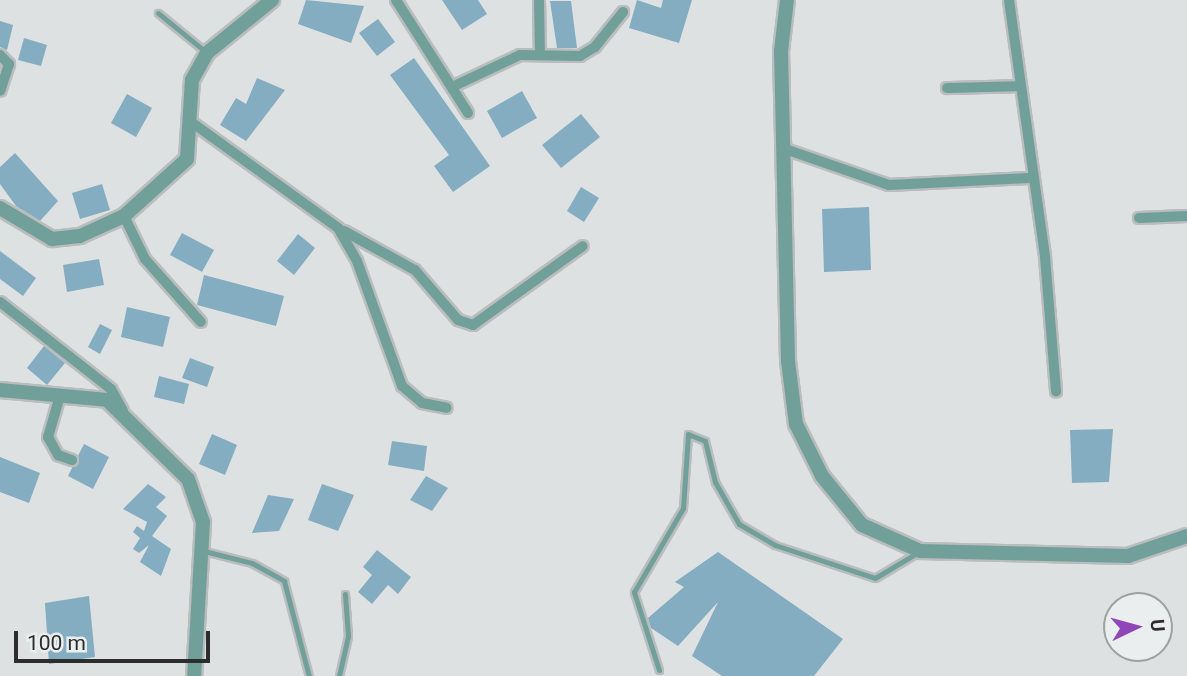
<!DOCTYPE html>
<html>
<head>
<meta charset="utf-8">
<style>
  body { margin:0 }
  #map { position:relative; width:1187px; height:676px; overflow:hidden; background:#dde1e1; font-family:Roboto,sans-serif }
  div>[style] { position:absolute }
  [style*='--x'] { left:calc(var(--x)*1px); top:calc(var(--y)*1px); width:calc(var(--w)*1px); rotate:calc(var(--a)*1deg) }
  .building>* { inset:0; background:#84adc1 }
  .roads { filter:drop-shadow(2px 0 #babdbd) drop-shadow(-2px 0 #babdbd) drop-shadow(0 2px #babdbd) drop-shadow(0 -2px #babdbd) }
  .service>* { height:5px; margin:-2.5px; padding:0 2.5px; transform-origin:2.5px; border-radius:2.5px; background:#71a09b }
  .minor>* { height:10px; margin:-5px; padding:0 5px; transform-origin:5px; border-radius:5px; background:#71a09b }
  .tertiary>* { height:14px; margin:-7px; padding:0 7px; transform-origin:7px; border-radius:7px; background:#71a09b }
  span { translate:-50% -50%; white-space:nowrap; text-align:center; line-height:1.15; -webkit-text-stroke:5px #eaeeef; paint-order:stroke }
  .north { position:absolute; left:1103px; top:592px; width:70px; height:70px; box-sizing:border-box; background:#eaeeef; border:2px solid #9ea1a1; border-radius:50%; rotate:85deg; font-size:19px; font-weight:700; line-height:28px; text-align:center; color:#2c2d2d }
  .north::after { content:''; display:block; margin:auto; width:24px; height:32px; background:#8f46b9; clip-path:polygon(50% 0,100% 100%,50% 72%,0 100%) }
  .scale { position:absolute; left:14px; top:631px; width:196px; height:32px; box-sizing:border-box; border:4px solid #2c2d2d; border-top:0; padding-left:9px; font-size:21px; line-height:24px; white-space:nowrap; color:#2c2d2d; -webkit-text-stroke:5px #eaeeef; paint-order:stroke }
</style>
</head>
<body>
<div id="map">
  <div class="building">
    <div style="clip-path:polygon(306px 0,364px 6px,351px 43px,298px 24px)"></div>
    <div style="clip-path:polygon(442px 0,478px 0,487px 14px,462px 30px)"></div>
    <div style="clip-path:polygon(637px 0,661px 8px,663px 0,692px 0,679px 43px,629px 28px)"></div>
    <div style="clip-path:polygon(550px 1px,571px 1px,577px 48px,557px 48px)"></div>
    <div style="clip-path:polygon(378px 19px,395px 42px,377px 56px,359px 33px)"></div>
    <div style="clip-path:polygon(0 21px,13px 25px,7px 50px,0 47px)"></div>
    <div style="clip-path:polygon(24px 38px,47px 45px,41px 66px,18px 60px)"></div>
    <div style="clip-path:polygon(414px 58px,490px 166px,453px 192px,434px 166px,449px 155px,390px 75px)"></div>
    <div style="clip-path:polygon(257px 78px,285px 90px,246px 141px,220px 125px,236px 98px,246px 104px)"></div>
    <div style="clip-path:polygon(522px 91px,537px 118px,502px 138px,487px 111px)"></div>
    <div style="clip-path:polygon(127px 94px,152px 108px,136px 137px,111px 123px)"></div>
    <div style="clip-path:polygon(581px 114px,600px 137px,561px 168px,542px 145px)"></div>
    <div style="clip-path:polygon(15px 153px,58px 201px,40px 221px,16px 206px,0 184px,0 167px)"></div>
    <div style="clip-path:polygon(102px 184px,110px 210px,80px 219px,72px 193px)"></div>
    <div style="clip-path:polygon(581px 187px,599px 198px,584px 222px,567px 211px)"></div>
    <div style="clip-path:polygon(869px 207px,871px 270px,824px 272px,822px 209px)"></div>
    <div style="clip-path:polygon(182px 233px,214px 250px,202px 272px,170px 255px)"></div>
    <div style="clip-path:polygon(298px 234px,315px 248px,294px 275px,277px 261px)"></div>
    <div style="clip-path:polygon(0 251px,36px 278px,23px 296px,0 279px)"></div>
    <div style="clip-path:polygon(99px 259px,104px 285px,67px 292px,63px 265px)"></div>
    <div style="clip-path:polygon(204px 275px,284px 296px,276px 326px,197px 305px)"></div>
    <div style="clip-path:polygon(127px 307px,170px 317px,163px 347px,121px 337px)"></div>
    <div style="clip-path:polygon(100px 324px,112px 330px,100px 354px,88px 347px)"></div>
    <div style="clip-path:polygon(44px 346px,65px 363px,47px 385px,27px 368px)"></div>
    <div style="clip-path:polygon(190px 358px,214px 367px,207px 387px,182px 378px)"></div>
    <div style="clip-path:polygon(159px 376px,189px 384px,184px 404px,154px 397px)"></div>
    <div style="clip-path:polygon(1113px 429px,1109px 482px,1072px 483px,1070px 430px)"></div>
    <div style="clip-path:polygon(212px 434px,237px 445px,225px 475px,199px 464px)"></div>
    <div style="clip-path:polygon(392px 441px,427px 446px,424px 471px,388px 465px)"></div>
    <div style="clip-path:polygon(84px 444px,109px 457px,93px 489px,68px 476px)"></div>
    <div style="clip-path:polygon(0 457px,40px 473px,29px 503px,0 492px)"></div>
    <div style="clip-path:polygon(426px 476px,448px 488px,432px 511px,410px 500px)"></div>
    <div style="clip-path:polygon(148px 484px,166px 497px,156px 507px,167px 516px,152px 536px,171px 549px,161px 576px,140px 562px,149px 545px,139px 553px,133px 549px,140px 538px,133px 532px,137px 526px,144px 531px,147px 522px,123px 509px)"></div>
    <div style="clip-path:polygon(322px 484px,354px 495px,338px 531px,308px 520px)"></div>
    <div style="clip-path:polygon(268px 495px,294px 499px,279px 531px,252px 533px)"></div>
    <div style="clip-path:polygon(377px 550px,411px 577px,398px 594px,388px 585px,372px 604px,358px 592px,372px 575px,363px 567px)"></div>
    <div style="clip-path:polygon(718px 552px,843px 639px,814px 676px,722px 676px,692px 656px,718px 602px,678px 646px,651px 628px,648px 618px,684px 587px,675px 582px)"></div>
    <div style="clip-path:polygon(89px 596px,95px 657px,49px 664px,45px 603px)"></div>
  </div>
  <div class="roads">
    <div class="service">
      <div style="--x:158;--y:13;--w:63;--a:39.2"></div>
      <div style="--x:204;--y:551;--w:49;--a:14"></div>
      <div style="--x:252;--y:563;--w:37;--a:29"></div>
      <div style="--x:284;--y:581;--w:98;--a:75.3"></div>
      <div style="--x:659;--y:670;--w:82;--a:-107.8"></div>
      <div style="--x:634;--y:592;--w:97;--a:-59.7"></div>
      <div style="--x:683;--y:508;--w:74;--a:-86.1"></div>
      <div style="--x:688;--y:434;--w:18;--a:22"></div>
      <div style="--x:705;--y:441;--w:42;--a:76.3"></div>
      <div style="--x:715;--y:482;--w:48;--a:60.3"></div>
      <div style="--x:739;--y:524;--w:42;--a:30.3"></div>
      <div style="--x:775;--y:545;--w:105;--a:18.3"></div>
      <div style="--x:875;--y:578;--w:49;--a:-30.8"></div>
      <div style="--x:339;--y:676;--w:41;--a:-77.3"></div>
      <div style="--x:348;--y:636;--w:42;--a:-94.1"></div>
    </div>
    <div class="minor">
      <div style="--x:396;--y:0;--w:134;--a:57.5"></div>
      <div style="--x:539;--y:0;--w:55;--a:89"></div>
      <div style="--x:1009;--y:0;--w:260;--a:82"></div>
      <div style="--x:1045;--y:257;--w:135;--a:85.3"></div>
      <div style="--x:0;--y:55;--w:13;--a:45"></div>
      <div style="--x:9;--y:64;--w:28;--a:108"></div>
      <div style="--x:452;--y:87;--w:75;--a:-25.2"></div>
      <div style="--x:520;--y:55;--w:60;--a:1"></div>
      <div style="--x:580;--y:56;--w:17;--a:-31"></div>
      <div style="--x:595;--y:47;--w:45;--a:-51.3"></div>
      <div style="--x:947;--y:88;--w:71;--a:-1.6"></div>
      <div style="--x:194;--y:124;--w:178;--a:35.8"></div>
      <div style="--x:338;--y:228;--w:38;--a:60"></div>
      <div style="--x:357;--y:261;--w:133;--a:70.2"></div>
      <div style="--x:402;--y:386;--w:26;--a:40"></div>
      <div style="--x:422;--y:403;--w:25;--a:11"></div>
      <div style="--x:785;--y:149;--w:110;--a:19.1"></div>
      <div style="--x:889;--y:185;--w:140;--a:-2.9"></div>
      <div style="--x:124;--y:216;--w:48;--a:64"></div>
      <div style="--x:145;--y:259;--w:84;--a:48.4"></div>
      <div style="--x:1139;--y:218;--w:48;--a:-2.4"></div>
      <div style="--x:344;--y:231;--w:81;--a:28.8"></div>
      <div style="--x:415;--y:270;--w:66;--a:49.3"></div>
      <div style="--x:458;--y:320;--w:16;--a:18"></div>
      <div style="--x:473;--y:325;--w:135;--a:-35.7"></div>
      <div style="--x:0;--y:302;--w:141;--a:38.1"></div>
      <div style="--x:111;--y:389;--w:25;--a:61"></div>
      <div style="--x:59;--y:399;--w:40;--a:106"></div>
      <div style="--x:48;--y:437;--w:21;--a:61"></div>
      <div style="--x:58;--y:455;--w:15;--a:20"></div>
    </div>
    <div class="tertiary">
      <div style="--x:787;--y:0;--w:51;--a:96.7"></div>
      <div style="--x:781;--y:51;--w:310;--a:88.7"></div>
      <div style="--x:788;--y:361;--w:64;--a:82.8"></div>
      <div style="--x:796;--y:424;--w:58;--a:63.4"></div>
      <div style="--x:822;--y:476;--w:63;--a:50.8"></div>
      <div style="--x:862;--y:525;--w:64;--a:24.1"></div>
      <div style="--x:920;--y:551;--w:208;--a:1.4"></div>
      <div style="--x:1128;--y:556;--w:62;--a:-18.7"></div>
      <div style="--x:0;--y:208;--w:61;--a:30.8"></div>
      <div style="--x:52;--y:239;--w:28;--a:-6"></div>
      <div style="--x:80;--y:236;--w:48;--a:-24.4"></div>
      <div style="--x:124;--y:216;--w:85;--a:-42.1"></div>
      <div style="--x:187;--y:159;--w:79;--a:-86.4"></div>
      <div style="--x:192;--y:80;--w:31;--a:-61"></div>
      <div style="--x:207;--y:53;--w:84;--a:-39.2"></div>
      <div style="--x:0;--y:390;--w:107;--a:5.3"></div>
      <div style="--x:107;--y:400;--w:113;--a:44.3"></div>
      <div style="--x:188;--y:479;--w:46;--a:70.8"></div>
      <div style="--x:203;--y:522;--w:154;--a:93.3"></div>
    </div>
  </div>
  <div class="north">U</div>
  <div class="scale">100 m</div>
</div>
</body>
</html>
